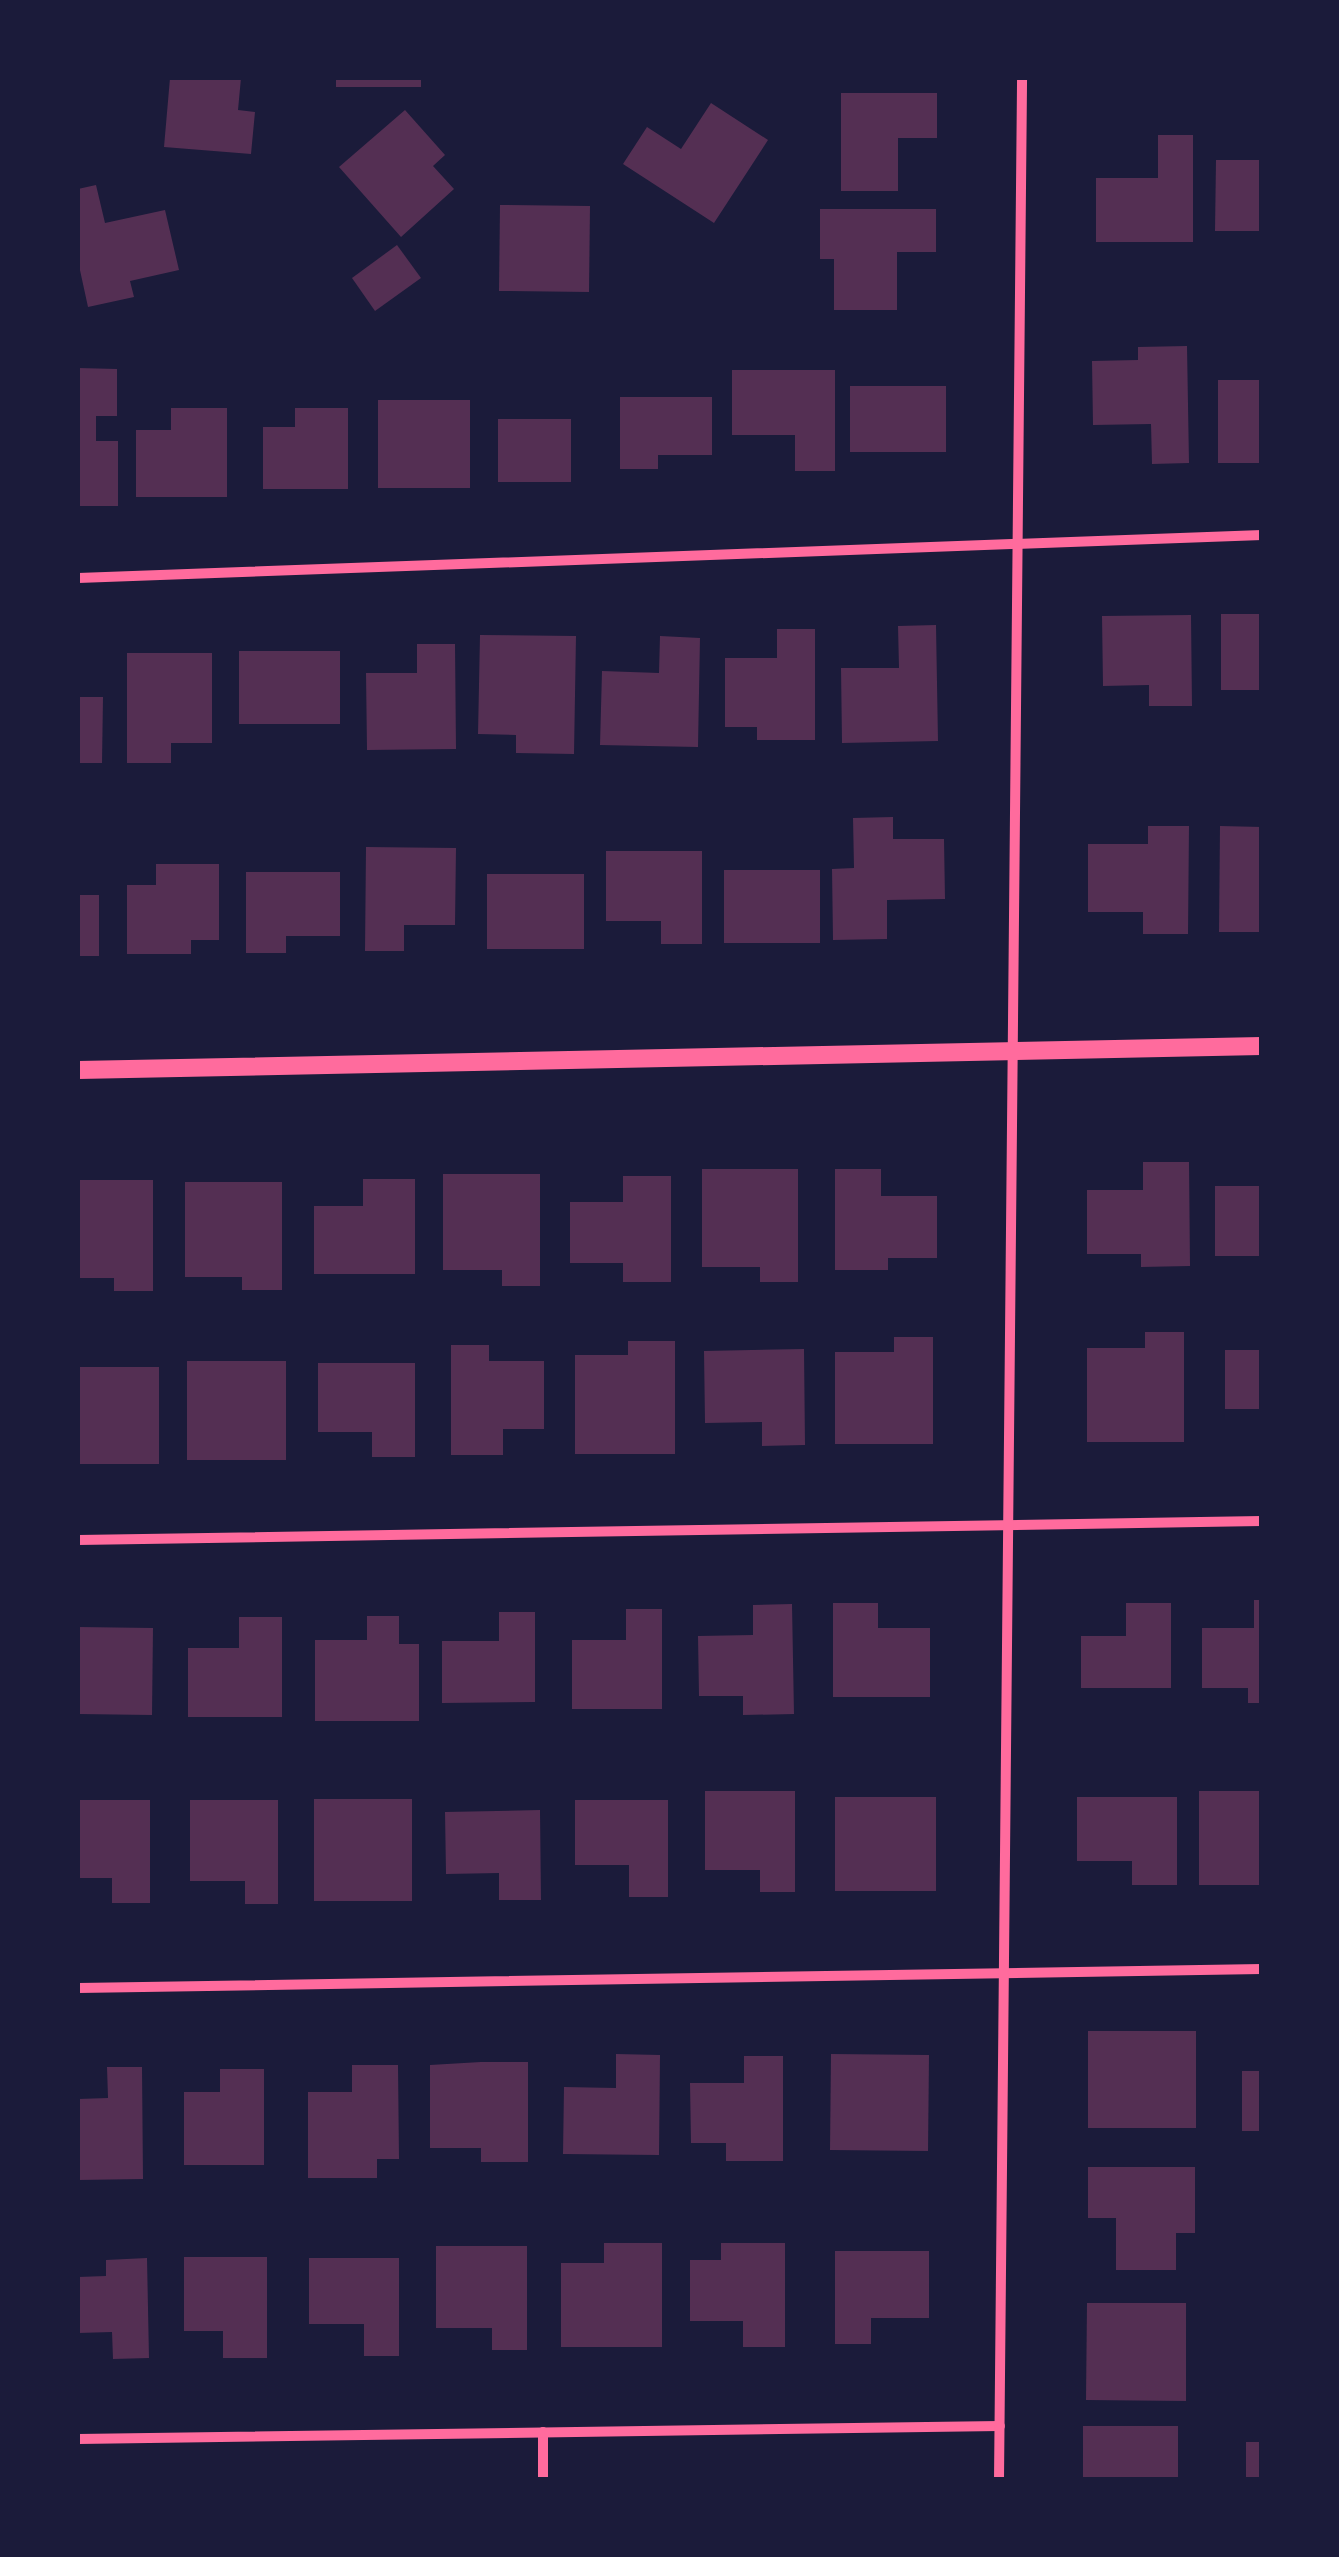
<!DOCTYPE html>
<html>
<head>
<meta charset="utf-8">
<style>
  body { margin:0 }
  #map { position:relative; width:1339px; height:2557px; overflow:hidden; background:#1b1b3a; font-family:Raleway,sans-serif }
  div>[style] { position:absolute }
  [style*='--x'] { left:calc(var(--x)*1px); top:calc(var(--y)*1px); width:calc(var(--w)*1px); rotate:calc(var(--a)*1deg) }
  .building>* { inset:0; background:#542f53 }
  .minor>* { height:10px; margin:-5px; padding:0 5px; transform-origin:5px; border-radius:5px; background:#ff6b9d }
  .tertiary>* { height:18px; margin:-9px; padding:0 9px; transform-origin:9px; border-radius:9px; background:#ff6b9d }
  span { translate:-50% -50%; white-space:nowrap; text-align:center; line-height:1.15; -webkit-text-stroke:8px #1b1b3a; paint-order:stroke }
  .frame { position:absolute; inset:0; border:80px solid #1b1b3a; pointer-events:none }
</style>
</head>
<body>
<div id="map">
  <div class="building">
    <div style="clip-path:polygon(170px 78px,241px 78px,238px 110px,255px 112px,251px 154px,164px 147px)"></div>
    <div style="clip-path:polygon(336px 78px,421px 78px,421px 87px,336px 87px)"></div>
    <div style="clip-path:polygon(841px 93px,937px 93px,937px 138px,898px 138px,898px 191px,841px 191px)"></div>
    <div style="clip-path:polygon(711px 103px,768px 140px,714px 223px,623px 164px,647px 127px,681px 149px)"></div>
    <div style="clip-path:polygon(405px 110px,445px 155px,433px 166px,454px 189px,401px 237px,339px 167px)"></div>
    <div style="clip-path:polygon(1158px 135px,1193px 135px,1193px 242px,1096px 242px,1096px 178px,1158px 178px)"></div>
    <div style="clip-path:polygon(1216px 160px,1262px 160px,1262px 231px,1215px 231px)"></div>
    <div style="clip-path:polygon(96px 185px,105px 223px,165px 210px,179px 270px,130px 281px,134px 297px,88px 307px,78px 261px,78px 189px)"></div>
    <div style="clip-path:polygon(500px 205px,590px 206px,589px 292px,499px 291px)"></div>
    <div style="clip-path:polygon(820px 209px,936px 209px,936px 252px,897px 252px,897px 310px,834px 310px,834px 259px,820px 259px)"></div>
    <div style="clip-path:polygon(397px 245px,421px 278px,375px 311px,352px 278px)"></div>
    <div style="clip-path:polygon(1187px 346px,1189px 463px,1152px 464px,1151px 424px,1093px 425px,1092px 361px,1138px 360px,1138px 347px)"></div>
    <div style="clip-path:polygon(78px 368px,117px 369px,117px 416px,96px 416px,96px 441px,118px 441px,118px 506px,78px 506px)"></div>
    <div style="clip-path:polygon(732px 370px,835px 370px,835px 471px,795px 471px,795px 435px,732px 435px)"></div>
    <div style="clip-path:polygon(1218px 380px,1259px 380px,1262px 463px,1218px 463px)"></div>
    <div style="clip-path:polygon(850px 386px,946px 386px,946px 452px,850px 452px)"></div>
    <div style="clip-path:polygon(620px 397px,712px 397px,712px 455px,658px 455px,658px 469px,620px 469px)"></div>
    <div style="clip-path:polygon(378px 400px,470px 400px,470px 488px,378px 488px)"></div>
    <div style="clip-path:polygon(171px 408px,227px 408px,227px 497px,136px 497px,136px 430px,171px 430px)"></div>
    <div style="clip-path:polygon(295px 408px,348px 408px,348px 489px,263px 489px,263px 427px,295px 427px)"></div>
    <div style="clip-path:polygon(498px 419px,571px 419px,571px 482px,498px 482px)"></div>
    <div style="clip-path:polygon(1221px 614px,1262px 614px,1262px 690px,1221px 690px)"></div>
    <div style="clip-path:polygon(1191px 615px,1192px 706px,1149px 706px,1149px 685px,1103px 686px,1102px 616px)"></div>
    <div style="clip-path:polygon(936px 625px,938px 741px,842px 743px,841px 668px,899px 668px,898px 626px)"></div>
    <div style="clip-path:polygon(777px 629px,815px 629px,815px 740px,757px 740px,757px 727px,725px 727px,725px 658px,777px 658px)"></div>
    <div style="clip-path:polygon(480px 635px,576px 636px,574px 754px,516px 753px,516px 735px,478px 734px)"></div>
    <div style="clip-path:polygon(660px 636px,700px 638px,698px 747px,600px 745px,602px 671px,659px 673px)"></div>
    <div style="clip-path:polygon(417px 644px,455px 644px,456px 749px,367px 750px,366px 673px,417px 673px)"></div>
    <div style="clip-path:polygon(239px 651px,340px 651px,340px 724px,239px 724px)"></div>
    <div style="clip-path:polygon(127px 653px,212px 653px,212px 743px,171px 743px,171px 763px,127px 763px)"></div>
    <div style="clip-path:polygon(78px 697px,103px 697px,102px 763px,78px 763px)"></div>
    <div style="clip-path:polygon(893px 817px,893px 839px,944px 839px,945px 899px,887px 900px,887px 939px,833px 940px,832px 869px,854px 868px,853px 818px)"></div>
    <div style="clip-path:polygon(1148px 826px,1189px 826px,1188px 934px,1143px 934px,1143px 912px,1088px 912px,1088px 844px,1148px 844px)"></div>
    <div style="clip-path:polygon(1220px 826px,1262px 827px,1259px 932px,1219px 932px)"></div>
    <div style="clip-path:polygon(366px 847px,456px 848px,455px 925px,404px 925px,404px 951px,365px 951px)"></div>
    <div style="clip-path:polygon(606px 851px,702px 851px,702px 944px,661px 944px,661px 921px,606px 921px)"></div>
    <div style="clip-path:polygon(156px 864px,219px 864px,219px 940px,191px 940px,191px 954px,127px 954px,127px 885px,156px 885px)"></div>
    <div style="clip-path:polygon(724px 870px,820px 870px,820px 943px,724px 943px)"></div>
    <div style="clip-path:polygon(246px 872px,340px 872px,340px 936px,286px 936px,286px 953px,246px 953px)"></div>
    <div style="clip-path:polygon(487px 874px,584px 874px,584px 949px,487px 949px)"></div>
    <div style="clip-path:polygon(78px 895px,99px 895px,99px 956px,78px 956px)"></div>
    <div style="clip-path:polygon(1143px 1162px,1189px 1162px,1190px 1266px,1141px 1267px,1141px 1254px,1087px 1254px,1087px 1190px,1143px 1190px)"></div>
    <div style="clip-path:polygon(702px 1169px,798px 1169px,798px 1282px,760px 1282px,760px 1267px,702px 1267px)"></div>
    <div style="clip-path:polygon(835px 1169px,881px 1169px,881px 1196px,937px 1196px,937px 1258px,888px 1258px,888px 1270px,835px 1270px)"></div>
    <div style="clip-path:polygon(443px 1174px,540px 1174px,540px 1286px,502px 1286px,502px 1270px,443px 1270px)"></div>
    <div style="clip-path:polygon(623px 1176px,671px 1176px,671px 1282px,623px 1282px,623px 1263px,570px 1263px,570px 1202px,623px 1202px)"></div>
    <div style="clip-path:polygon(363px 1179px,415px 1179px,415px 1274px,314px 1274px,314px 1206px,363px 1206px)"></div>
    <div style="clip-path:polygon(78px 1180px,153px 1180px,153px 1291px,114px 1291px,114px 1278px,78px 1278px)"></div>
    <div style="clip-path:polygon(185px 1182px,282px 1182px,282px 1290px,242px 1290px,242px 1277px,185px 1277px)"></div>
    <div style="clip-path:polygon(1215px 1186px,1262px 1186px,1262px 1256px,1215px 1256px)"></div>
    <div style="clip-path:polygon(1145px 1332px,1184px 1332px,1184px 1442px,1087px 1442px,1087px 1348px,1145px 1348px)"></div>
    <div style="clip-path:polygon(894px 1337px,933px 1337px,933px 1444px,835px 1444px,835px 1352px,894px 1352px)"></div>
    <div style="clip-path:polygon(628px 1341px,675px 1341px,675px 1454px,575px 1454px,575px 1355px,628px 1355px)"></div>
    <div style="clip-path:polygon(451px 1345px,489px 1345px,489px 1361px,544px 1361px,544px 1429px,503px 1429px,503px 1455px,451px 1455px)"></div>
    <div style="clip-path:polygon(804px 1349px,805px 1445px,762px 1446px,762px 1422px,705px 1423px,704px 1351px)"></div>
    <div style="clip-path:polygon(1225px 1350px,1262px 1350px,1262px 1409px,1225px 1409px)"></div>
    <div style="clip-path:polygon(187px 1361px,286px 1361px,286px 1460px,187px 1460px)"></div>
    <div style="clip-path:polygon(318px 1363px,415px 1363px,415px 1457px,372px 1457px,372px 1432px,318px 1432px)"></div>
    <div style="clip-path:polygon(78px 1367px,159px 1367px,159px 1464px,78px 1464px)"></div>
    <div style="clip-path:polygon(1254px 1600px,1262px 1600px,1262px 1703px,1248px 1703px,1248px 1688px,1202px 1688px,1202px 1628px,1254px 1628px)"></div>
    <div style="clip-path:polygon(833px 1603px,878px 1603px,878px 1628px,930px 1628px,930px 1697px,833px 1697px)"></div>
    <div style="clip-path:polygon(1126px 1603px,1171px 1603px,1171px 1688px,1081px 1688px,1081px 1636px,1126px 1636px)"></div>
    <div style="clip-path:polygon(792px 1604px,794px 1714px,743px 1715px,743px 1696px,699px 1696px,698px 1636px,753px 1635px,753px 1605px)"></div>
    <div style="clip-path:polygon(626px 1609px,662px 1609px,662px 1709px,572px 1709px,572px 1640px,626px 1640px)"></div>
    <div style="clip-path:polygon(499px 1612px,535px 1612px,535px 1702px,442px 1703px,442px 1641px,499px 1641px)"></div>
    <div style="clip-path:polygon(367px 1616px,399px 1616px,399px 1644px,419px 1644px,419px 1721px,315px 1721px,315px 1640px,367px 1640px)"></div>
    <div style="clip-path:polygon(239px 1617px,282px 1617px,282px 1717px,188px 1717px,188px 1648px,239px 1648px)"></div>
    <div style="clip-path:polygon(78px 1627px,153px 1628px,152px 1715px,78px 1714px)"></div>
    <div style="clip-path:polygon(705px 1791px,795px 1791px,795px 1892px,760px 1892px,760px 1870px,705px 1870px)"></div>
    <div style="clip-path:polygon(1199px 1791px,1262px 1791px,1262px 1885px,1199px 1885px)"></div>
    <div style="clip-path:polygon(835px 1797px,936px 1797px,936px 1891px,835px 1891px)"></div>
    <div style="clip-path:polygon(1077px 1797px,1177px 1797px,1177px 1885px,1132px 1885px,1132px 1861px,1077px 1861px)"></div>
    <div style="clip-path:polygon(314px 1799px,412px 1799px,412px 1901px,314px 1901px)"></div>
    <div style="clip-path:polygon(78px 1800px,150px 1800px,150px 1903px,112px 1903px,112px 1878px,78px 1878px)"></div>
    <div style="clip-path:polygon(190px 1800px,278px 1800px,278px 1904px,245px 1904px,245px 1881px,190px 1881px)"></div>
    <div style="clip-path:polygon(575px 1800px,668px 1800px,668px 1897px,629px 1897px,629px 1865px,575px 1865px)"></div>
    <div style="clip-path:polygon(540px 1810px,541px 1900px,499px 1900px,499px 1873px,446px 1874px,445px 1812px)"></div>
    <div style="clip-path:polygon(1088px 2031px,1196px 2031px,1196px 2128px,1088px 2128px)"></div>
    <div style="clip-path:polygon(616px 2054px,660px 2055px,659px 2155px,563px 2154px,564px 2087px,616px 2088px)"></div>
    <div style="clip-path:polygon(831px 2054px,929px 2055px,928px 2151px,830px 2150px)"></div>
    <div style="clip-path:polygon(744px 2056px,783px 2056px,783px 2161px,726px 2161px,726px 2143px,691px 2143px,690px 2083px,744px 2083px)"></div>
    <div style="clip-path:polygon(481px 2062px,528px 2062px,528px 2162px,481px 2162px,481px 2148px,430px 2148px,430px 2065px)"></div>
    <div style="clip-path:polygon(352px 2065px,398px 2065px,399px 2159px,377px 2159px,377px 2178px,308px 2178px,308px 2092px,352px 2092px)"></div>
    <div style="clip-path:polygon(107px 2067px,142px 2067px,143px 2179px,78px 2180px,78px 2099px,108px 2098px)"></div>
    <div style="clip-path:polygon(220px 2069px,264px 2069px,264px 2165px,184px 2165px,184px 2092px,220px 2092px)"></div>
    <div style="clip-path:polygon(1242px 2071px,1262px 2071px,1262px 2131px,1242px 2131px)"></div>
    <div style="clip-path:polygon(1088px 2167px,1195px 2167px,1195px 2233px,1176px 2233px,1176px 2270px,1116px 2270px,1116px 2218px,1088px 2218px)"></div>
    <div style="clip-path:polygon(604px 2243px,662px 2243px,662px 2347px,561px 2347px,561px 2263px,604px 2263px)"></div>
    <div style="clip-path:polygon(721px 2243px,785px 2243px,785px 2347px,743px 2347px,743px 2321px,690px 2321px,690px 2260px,721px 2260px)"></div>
    <div style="clip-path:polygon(436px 2246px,527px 2246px,527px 2350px,492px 2350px,492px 2328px,436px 2328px)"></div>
    <div style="clip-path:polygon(835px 2251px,929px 2251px,929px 2318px,871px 2318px,871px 2344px,835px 2344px)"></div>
    <div style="clip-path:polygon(184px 2257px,267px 2257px,267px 2358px,223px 2358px,223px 2331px,184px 2331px)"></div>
    <div style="clip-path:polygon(147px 2258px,149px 2358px,113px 2359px,112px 2332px,78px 2333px,78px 2277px,106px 2276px,106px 2260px)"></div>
    <div style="clip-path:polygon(309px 2258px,399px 2258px,399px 2356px,364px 2356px,364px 2324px,309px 2324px)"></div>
    <div style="clip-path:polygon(1087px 2303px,1186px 2303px,1186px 2401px,1086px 2400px)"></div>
    <div style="clip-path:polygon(1083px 2426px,1178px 2426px,1178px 2480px,1083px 2480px)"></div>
    <div style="clip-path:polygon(1246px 2442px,1262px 2442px,1262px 2480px,1246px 2480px)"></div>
  </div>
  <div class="minor">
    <div style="--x:78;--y:578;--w:1185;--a:-2.08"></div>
    <div style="--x:78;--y:1540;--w:1184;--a:-0.92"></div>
    <div style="--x:78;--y:1988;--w:1184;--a:-0.92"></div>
    <div style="--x:543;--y:2432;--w:48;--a:90"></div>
    <div style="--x:78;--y:2439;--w:922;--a:-0.81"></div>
    <div style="--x:999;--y:2480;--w:2402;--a:-89.45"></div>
  </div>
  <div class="tertiary">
    <div style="--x:78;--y:1070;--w:1184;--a:-1.16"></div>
  </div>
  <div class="frame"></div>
</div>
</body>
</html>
